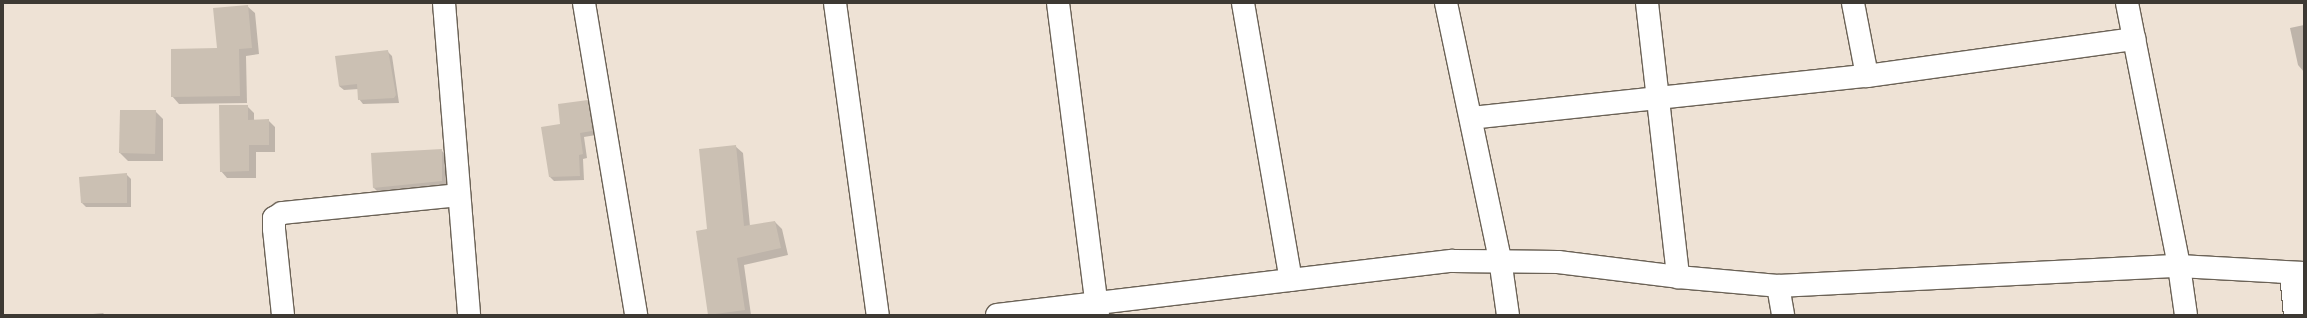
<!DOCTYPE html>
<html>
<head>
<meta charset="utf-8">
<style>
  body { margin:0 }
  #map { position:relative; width:2307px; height:318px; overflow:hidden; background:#eee2d5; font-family:Inter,sans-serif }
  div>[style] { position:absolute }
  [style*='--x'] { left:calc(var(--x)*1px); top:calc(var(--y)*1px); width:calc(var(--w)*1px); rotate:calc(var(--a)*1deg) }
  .shadow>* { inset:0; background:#0003 }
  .building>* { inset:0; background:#cbc0b3 }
  .roads { filter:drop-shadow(1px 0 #6b6256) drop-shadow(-1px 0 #6b6256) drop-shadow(0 1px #6b6256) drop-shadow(0 -1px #6b6256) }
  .street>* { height:22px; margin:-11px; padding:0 11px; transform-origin:11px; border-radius:11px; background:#fff }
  span { translate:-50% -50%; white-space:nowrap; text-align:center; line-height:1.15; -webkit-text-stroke:3px #eee2d5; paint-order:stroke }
  .frame { position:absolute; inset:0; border:4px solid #3d3933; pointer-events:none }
</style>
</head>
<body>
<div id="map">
  <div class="shadow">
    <div style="clip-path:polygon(247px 6px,255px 13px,259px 54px,246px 56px,247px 103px,179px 104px,172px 96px,218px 49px)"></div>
    <div style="clip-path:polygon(2304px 25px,2304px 72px,2298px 65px,2290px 28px)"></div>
    <div style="clip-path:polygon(387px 51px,392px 56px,399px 103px,363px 104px,359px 99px,359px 89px,344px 90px,339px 86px)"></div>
    <div style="clip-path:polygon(587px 101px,592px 106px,596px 135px,584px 137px,587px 158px,583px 159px,584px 180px,554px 181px,550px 177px,561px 125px)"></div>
    <div style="clip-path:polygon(247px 106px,254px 113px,254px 121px,268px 120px,275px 127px,275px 152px,256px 152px,256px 178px,227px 178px,221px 171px)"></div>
    <div style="clip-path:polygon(155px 111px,163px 119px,163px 161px,128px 161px,120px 153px)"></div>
    <div style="clip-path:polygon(735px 146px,743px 153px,750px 226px,775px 222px,782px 229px,788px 255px,744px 265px,751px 315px,710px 315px,709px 230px)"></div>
    <div style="clip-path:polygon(441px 150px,449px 158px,449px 188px,381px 195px,374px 188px,372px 154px)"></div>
    <div style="clip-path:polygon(126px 174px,131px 179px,131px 207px,86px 207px,82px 203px)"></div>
    <div style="clip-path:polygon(103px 313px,105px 315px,83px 315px)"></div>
  </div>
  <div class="building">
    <div style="clip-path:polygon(248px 5px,252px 48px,239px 49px,240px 96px,171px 97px,171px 49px,217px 48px,213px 8px)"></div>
    <div style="clip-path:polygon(388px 50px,396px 95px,394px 98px,358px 100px,357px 84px,339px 86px,335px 56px)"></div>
    <div style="clip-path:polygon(588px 100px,592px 131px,580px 133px,583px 154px,579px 155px,580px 176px,549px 177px,541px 127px,560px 124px,558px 104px)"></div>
    <div style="clip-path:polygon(219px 105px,248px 105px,248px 120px,269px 119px,269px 145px,249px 145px,249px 171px,220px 172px)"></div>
    <div style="clip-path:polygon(120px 110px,156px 110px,155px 154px,119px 153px)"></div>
    <div style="clip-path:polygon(736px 145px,744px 226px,775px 221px,781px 248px,737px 258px,745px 310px,708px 315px,696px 231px,707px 229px,699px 149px)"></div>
    <div style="clip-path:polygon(442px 149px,442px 181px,373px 188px,371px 153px)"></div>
    <div style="clip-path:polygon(127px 173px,127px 203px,81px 203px,79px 177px)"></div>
  </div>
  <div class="roads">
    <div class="street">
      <div style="--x:444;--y:3;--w:313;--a:85.4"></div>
      <div style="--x:584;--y:3;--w:316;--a:80.5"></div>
      <div style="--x:835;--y:3;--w:315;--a:82.2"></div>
      <div style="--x:1058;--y:3;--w:315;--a:82.7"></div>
      <div style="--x:1243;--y:3;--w:281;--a:80.2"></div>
      <div style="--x:1446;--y:3;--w:262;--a:78.1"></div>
      <div style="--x:1500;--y:259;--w:57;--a:81.9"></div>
      <div style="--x:1647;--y:3;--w:276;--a:83.5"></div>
      <div style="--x:1853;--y:3;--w:74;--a:79.1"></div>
      <div style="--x:2127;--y:3;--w:268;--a:78.8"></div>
      <div style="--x:2179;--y:266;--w:49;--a:81.9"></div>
      <div style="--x:1471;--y:118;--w:398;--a:-6.1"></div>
      <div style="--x:1867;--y:76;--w:270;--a:-7.9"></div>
      <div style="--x:2291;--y:273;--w:42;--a:84.6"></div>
      <div style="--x:1778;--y:286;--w:29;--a:80"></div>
      <div style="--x:283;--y:315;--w:86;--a:-96"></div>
      <div style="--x:274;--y:229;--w:11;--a:-90"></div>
      <div style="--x:274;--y:218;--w:9;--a:-32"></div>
      <div style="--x:282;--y:213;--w:177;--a:-5.8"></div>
      <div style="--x:997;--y:315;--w:459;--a:-6.8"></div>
      <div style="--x:1453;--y:261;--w:105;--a:0.5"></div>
      <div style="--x:1558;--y:262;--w:121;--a:7.1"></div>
      <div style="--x:1678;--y:277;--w:100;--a:5.1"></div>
      <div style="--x:1778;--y:286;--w:401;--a:-2.9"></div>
      <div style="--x:2179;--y:266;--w:125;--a:3.2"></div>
    </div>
  </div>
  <div class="frame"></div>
</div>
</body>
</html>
